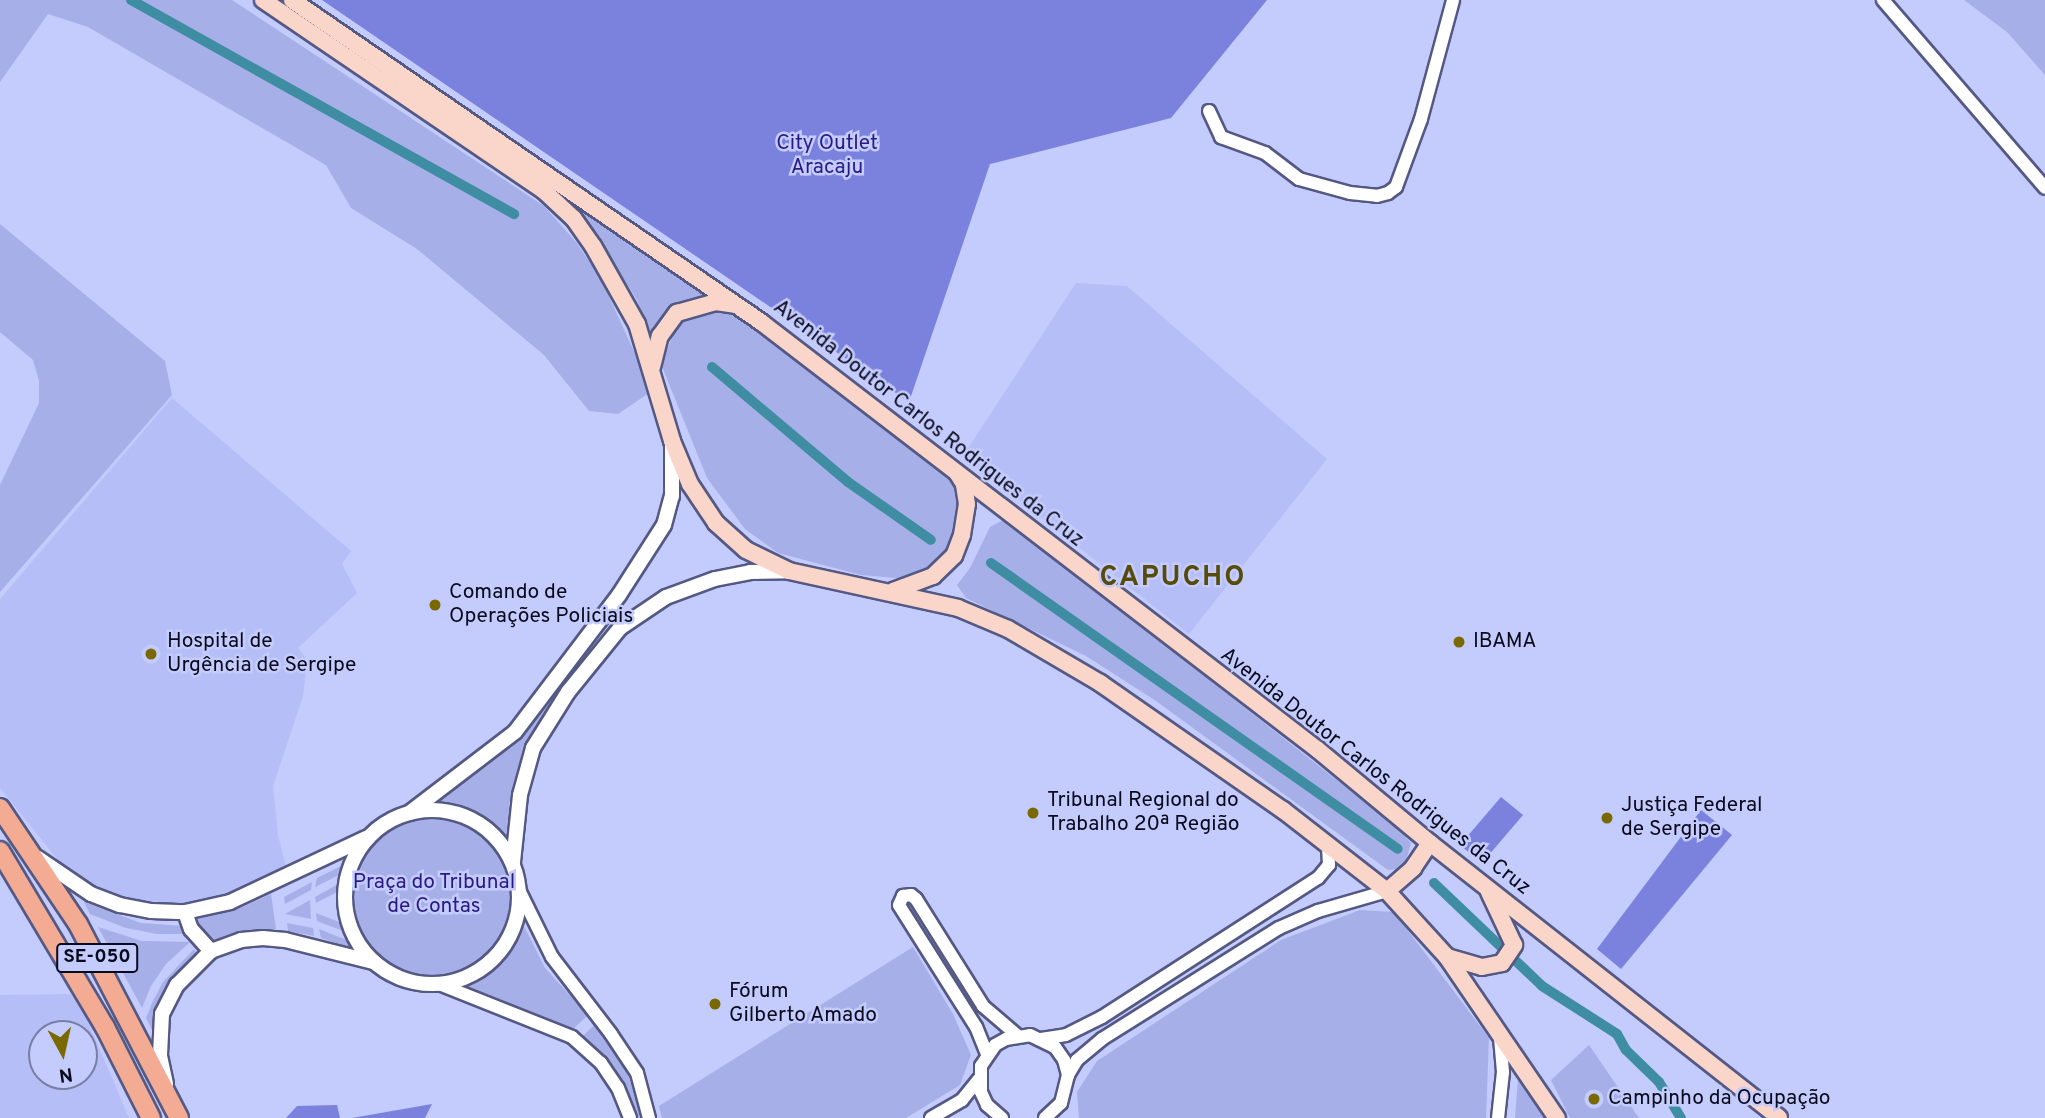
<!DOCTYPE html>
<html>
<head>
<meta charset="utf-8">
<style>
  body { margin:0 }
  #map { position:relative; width:2045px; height:1118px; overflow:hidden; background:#c4cbfd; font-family:Overpass,sans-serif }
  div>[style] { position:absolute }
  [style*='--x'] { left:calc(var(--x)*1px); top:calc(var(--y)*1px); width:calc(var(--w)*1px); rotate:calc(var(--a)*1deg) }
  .built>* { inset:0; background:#b6bef7 }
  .green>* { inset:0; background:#a7afe9 }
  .round { border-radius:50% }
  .forest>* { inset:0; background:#7a82de }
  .canal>* { height:10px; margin:-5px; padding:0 5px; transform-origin:5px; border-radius:5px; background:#3f8da2 }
  .roads { filter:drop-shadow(2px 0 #545984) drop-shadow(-2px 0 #545984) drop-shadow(0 2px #545984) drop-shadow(0 -2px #545984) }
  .minor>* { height:12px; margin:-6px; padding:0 6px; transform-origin:6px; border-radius:6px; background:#fff }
  .tertiary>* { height:14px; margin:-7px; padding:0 7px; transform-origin:7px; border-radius:7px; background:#fff }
  .tertiary>.ring { margin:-7px; padding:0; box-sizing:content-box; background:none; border:14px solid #fff; border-radius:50% }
  .secondary>* { height:16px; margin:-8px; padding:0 8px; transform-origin:8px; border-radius:8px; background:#fad5ca }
  .primary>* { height:18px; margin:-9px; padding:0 9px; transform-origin:9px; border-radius:9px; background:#f4ab94 }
  .dots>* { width:19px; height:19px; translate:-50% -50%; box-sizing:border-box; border:4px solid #c4cbfd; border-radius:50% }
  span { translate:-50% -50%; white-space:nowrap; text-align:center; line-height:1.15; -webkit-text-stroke:5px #c4cbfd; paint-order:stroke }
  .shield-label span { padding:2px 5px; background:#c4cbfd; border:2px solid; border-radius:5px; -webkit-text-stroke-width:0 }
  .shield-label { font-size:19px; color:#090a1b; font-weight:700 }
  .park-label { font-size:21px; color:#291a86 }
  .street-label { font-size:21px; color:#090a1b }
  .poi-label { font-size:21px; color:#090a1b }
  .left { translate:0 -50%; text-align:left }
  .district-label { font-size:28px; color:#564b0a; font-weight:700; letter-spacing:2px }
  .north { position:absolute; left:28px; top:1020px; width:70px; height:70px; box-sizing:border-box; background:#c4cbfd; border:2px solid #797ea3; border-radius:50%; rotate:172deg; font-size:19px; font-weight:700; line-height:28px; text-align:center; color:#090a1b }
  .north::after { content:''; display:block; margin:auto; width:24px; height:32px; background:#7a6900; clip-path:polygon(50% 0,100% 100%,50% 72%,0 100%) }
</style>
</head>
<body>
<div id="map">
  <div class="built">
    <div style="clip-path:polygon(1076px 283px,1127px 286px,1327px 459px,1189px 634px,963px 456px)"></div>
    <div style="clip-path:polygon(172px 398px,351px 551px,342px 564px,357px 593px,298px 648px,307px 660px,303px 696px,273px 786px,278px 835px,287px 871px,228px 898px,186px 905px,134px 899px,112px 893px,81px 878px,58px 860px,0 788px,0 599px)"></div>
    <div style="clip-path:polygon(evenodd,76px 994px,129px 1118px,0 1118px,0 995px,76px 994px,42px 1034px,84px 1034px,84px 1076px,42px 1076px,42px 1034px)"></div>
  </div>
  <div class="green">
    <div style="clip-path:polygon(0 0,232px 0,544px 206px,576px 242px,601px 279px,652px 391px,618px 414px,589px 411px,544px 355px,417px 249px,351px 208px,326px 165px,88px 27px,48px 14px,0 82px)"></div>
    <div style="clip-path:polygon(1964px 0,2045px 0,2045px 75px,2007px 32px)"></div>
    <div style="clip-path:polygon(560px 192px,709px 295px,673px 304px,661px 320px,652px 340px,637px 300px,625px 281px,593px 234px,564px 202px)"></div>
    <div style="clip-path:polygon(0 224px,165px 361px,172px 395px,0 592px,0 485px,39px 403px,39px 381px,33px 360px,0 332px)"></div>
    <div style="clip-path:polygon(733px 309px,957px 473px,968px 514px,959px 550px,919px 580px,861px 575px,778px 553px,745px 529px,707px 478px,661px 364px,675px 331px,685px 319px,699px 313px)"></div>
    <div style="clip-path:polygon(1005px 519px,1395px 826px,1411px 843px,1404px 868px,1388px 870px,1156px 701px,1086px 656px,966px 598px,957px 585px,970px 568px,990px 527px)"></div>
    <div style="clip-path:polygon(586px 649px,590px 652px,555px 702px,529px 749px,509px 804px,510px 842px,478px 812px,427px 803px,469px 779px,531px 725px)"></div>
    <div class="round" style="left:346px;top:809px;width:174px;height:174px"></div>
    <div style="clip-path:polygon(349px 862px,345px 872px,315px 887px,317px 878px)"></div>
    <div style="clip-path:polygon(312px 882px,311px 890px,285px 904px,284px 897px)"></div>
    <div style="clip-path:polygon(342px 882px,341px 890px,316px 903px,315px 897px)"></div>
    <div style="clip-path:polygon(271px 894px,276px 929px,223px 937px,209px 943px,193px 923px,195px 919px,243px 907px)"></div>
    <div style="clip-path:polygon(310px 900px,311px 919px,285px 914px)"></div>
    <div style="clip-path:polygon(84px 902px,141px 923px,184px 926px,188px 934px,157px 934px,126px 928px,90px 914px)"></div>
    <div style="clip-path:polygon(1360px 910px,1394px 912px,1489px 1038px,1486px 1118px,1079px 1118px,1077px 1092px,1097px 1061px,1281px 940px)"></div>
    <div style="clip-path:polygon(316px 913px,344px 924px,346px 932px,317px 921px)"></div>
    <div style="clip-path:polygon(520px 918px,545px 968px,588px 1015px,571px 1031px,546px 1018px,462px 988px,507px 952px)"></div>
    <div style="clip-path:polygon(287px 923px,313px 928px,314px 936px,288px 931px)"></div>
    <div style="clip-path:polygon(98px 927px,142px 941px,190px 942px,166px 964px,151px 986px,142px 1008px)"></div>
    <div style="clip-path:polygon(319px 929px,349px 941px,354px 949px,321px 938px)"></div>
    <div style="clip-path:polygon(913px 947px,953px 1014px,971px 1055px,960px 1085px,906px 1118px,662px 1118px,659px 1106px)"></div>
    <div style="clip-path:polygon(194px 949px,198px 956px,169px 985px,158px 1006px,152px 1030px,146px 1018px,152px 1003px,163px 982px)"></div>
    <div style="clip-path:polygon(596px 1023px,622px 1061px,645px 1118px,637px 1118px,614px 1072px,580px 1039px)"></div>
    <div style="clip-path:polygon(1589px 1045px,1639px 1118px,1570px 1118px,1551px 1080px)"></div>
    <div style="clip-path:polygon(1519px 1065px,1554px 1118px,1515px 1118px)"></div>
  </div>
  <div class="forest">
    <div style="clip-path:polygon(322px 0,1267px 0,1171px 118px,990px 164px,909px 402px)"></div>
    <div style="clip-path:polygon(1501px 797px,1523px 815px,1482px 863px,1460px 845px)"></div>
    <div style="clip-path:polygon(1701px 810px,1732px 835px,1621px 969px,1597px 949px)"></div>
    <div style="clip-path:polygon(432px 1104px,425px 1118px,352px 1118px)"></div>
    <div style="clip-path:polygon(337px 1105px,340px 1118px,286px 1118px,297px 1106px)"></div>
  </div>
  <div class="canal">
    <div style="--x:131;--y:0;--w:439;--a:29.2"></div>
    <div style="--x:712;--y:367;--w:178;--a:40.2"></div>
    <div style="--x:848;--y:482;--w:101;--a:34.9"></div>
    <div style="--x:991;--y:563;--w:497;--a:35.1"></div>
    <div style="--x:1434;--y:883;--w:149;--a:43.6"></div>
    <div style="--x:1542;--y:986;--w:89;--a:32.6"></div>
    <div style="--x:1617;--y:1034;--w:18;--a:61"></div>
    <div style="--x:1626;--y:1050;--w:46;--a:44.1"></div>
    <div style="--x:1659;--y:1082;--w:42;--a:58.6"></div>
  </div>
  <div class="roads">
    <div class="minor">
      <div style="--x:1883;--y:0;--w:248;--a:49.2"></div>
      <div style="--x:1209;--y:111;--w:29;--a:65"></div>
      <div style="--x:1221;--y:137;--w:47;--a:20"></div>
      <div style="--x:1265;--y:153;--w:43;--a:37.4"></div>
      <div style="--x:1299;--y:179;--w:53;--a:15.4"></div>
      <div style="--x:1350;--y:193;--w:27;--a:6"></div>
      <div style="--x:1377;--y:196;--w:11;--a:-15"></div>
      <div style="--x:1388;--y:193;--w:10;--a:-37"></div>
      <div style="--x:1396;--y:187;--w:72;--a:-69.8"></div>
      <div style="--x:1421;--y:119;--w:123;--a:-74.9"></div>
      <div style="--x:520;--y:892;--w:72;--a:63.8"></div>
      <div style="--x:552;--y:957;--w:97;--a:52.5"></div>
      <div style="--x:611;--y:1034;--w:47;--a:56.3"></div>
      <div style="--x:637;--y:1073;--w:47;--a:75.1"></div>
      <div style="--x:439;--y:984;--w:143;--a:21.7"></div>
      <div style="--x:572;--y:1037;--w:39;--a:42"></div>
      <div style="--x:601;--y:1063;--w:30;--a:56"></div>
      <div style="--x:618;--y:1088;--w:32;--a:68"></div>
      <div style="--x:1041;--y:1039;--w:25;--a:-9"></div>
      <div style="--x:1066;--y:1035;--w:40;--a:-26.6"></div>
      <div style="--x:1102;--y:1017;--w:257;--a:-32.8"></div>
      <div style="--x:1318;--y:878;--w:17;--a:-50"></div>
      <div style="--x:1329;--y:865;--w:21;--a:-93"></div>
      <div style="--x:987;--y:1054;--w:29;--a:-112"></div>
      <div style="--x:976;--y:1027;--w:144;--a:-122.3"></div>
      <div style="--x:899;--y:905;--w:10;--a:-66"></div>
      <div style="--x:903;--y:896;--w:8;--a:-7"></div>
      <div style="--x:911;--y:895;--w:6;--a:39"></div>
      <div style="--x:916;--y:899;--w:126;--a:57.9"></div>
      <div style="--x:983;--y:1006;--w:45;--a:40.5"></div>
      <div style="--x:1068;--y:1075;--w:17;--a:-59"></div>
      <div style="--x:1077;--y:1060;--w:33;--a:-40"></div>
      <div style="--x:1102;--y:1039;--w:209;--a:-32.1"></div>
      <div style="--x:1279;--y:928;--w:43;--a:-23.6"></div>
      <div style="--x:1318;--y:911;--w:72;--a:-16.2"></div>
      <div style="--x:931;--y:1118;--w:36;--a:-30"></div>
      <div style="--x:962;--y:1100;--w:27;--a:-51"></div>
      <div style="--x:1002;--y:1118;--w:20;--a:-139"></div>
      <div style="--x:987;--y:1105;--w:14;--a:-115"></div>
      <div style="--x:981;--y:1092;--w:26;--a:-90"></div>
      <div style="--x:981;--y:1066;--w:25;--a:-56"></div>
      <div style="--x:995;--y:1045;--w:13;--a:-29"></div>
      <div style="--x:1006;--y:1039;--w:24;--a:-9"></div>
      <div style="--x:1030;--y:1035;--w:28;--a:26"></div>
      <div style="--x:1055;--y:1047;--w:16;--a:55"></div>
      <div style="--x:1064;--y:1060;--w:16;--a:75"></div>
      <div style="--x:1068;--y:1075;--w:29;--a:104"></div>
      <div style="--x:1061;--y:1103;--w:22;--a:137"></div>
      <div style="--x:1498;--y:1118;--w:46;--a:-83.8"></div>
      <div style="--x:1503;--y:1072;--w:37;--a:-95"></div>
    </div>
    <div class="tertiary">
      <div class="ring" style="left:345px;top:810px;width:160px;height:160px"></div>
      <div style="--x:409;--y:813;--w:133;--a:-37.4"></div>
      <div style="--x:515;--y:732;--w:172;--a:-52.8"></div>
      <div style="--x:619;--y:595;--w:83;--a:-57.3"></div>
      <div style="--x:664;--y:525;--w:30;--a:-75"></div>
      <div style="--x:672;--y:496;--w:50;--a:-90"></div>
      <div style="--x:38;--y:858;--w:64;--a:34.2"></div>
      <div style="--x:91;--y:894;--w:31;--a:21"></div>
      <div style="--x:120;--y:905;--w:32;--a:11"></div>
      <div style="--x:151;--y:911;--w:34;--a:2"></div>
      <div style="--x:185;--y:912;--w:46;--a:-12.5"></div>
      <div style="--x:230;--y:902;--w:150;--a:-25.2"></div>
      <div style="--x:513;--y:862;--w:67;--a:-84"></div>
      <div style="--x:520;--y:795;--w:49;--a:-74.5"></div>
      <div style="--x:533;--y:748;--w:66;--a:-58"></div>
      <div style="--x:568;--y:692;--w:82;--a:-50.9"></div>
      <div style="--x:620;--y:628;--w:55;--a:-34"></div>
      <div style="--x:666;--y:597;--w:52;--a:-20.2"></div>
      <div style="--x:715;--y:579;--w:36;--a:-11"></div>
      <div style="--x:750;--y:572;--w:39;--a:-1"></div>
      <div style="--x:185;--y:912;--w:18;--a:71"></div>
      <div style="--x:191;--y:929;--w:30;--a:48"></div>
      <div style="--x:166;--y:1084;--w:30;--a:-102"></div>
      <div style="--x:160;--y:1055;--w:41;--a:-87.2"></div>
      <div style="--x:162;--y:1014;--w:33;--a:-63"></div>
      <div style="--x:177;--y:985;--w:48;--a:-45"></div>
      <div style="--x:211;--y:951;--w:32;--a:-20"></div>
      <div style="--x:241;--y:940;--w:22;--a:-5"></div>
      <div style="--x:263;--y:938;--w:22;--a:5"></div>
      <div style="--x:285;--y:940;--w:91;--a:14"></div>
    </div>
    <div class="secondary">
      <div style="--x:263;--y:0;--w:338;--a:34.2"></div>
      <div style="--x:543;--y:190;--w:42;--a:43.1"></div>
      <div style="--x:574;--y:219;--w:33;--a:55"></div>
      <div style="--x:593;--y:246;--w:90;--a:60.6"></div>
      <div style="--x:637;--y:324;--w:122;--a:73.3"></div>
      <div style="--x:672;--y:441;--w:47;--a:67.3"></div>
      <div style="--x:690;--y:484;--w:47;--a:56.3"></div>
      <div style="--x:716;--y:523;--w:40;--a:42"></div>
      <div style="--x:746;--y:550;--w:48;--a:26"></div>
      <div style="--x:789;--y:571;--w:173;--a:12.3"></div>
      <div style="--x:958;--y:608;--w:54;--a:22.8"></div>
      <div style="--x:1008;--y:629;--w:107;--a:30.4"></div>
      <div style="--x:1100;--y:683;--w:223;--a:34.8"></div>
      <div style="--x:1283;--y:810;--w:132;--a:37.9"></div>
      <div style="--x:1387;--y:891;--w:89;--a:47.7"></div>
      <div style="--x:1447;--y:957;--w:195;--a:55.7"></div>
      <div style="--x:292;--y:0;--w:569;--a:34.47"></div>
      <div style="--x:761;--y:322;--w:702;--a:37.54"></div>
      <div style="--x:1318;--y:750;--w:146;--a:39.7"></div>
      <div style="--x:1430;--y:843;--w:444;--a:38.2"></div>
      <div style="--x:652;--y:367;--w:32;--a:-76"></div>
      <div style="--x:660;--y:336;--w:29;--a:-54"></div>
      <div style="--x:677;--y:313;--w:41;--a:-15.8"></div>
      <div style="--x:716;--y:302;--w:19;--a:9"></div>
      <div style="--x:893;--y:591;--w:43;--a:-20.6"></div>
      <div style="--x:933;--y:576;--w:29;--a:-44"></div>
      <div style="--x:954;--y:556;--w:22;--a:-69"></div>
      <div style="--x:962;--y:535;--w:31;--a:-81"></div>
      <div style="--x:967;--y:504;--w:20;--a:-99"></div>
      <div style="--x:964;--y:484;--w:13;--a:-122"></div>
      <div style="--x:1387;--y:891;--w:35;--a:-41"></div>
      <div style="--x:1413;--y:868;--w:30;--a:-56"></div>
      <div style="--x:1447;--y:957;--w:36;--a:16"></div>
      <div style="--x:1482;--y:967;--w:20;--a:-11"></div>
      <div style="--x:1502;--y:963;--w:22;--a:-56"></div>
      <div style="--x:1514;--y:945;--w:59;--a:-115.3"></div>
    </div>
    <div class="primary">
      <div style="--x:0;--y:808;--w:140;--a:56.1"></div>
      <div style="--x:78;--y:924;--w:219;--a:62.5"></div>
      <div style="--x:0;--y:851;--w:205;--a:59.2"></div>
      <div style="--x:105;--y:1027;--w:102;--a:63.2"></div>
    </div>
  </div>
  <div class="dots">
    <div style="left:435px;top:605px;background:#7a6900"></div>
    <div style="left:1459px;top:642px;background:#7a6900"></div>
    <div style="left:151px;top:654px;background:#7a6900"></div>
    <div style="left:1033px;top:813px;background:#7a6900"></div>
    <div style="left:1607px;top:818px;background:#7a6900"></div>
    <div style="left:715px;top:1004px;background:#7a6900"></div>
    <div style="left:1594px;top:1099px;background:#7a6900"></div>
  </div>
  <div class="shield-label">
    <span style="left:97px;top:958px">SE-050</span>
  </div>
  <div class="park-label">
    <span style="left:827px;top:156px">City Outlet<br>Aracaju</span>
    <span style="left:434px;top:895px">Praça do Tribunal<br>de Contas</span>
  </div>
  <div class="street-label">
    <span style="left:928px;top:424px;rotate:38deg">Avenida Doutor Carlos Rodrigues da Cruz</span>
    <span style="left:1375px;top:772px;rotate:38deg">Avenida Doutor Carlos Rodrigues da Cruz</span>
  </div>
  <div class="poi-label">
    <span class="left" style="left:449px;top:605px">Comando de<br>Operações Policiais</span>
    <span class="left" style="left:167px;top:654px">Hospital de<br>Urgência de Sergipe</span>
    <span class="left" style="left:1473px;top:642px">IBAMA</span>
    <span class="left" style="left:1047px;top:813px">Tribunal Regional do<br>Trabalho 20ª Região</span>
    <span class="left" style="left:1621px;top:818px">Justiça Federal<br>de Sergipe</span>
    <span class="left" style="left:729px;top:1004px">Fórum<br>Gilberto Amado</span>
    <span class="left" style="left:1608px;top:1099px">Campinho da Ocupação</span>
  </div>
  <div class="district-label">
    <span style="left:1173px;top:578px">CAPUCHO</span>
  </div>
  <div class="north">N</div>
</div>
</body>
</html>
